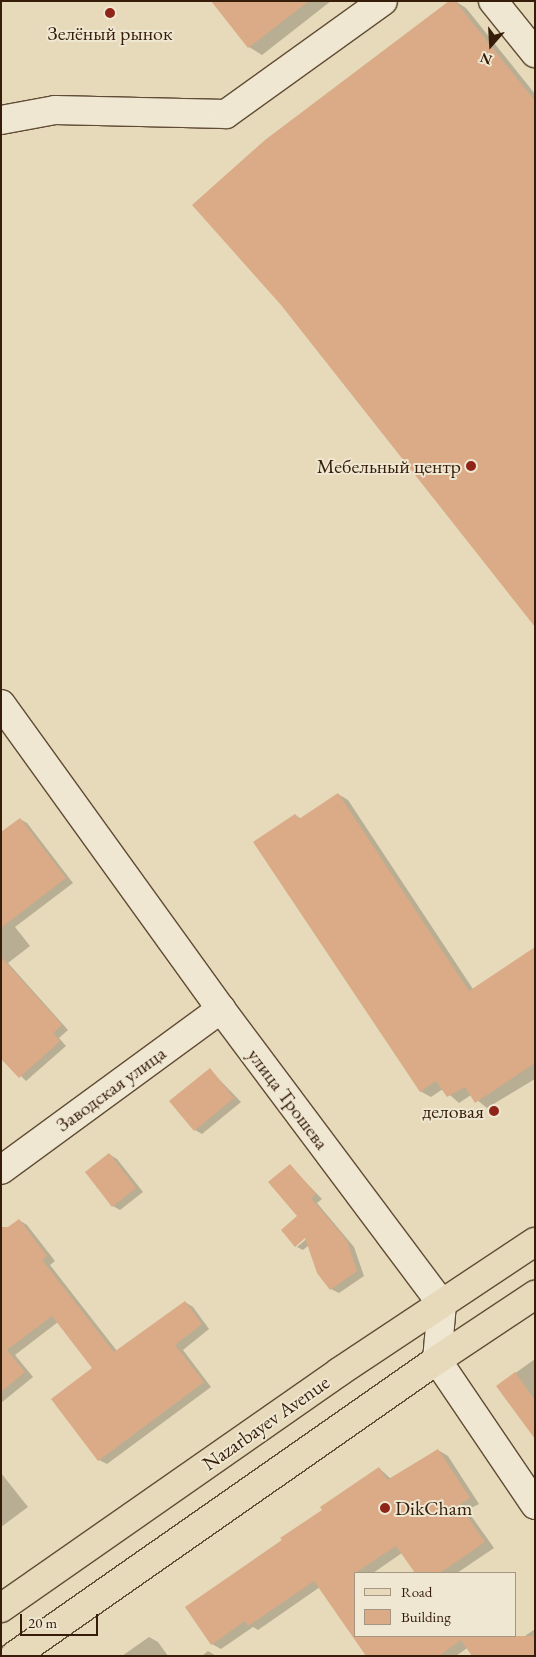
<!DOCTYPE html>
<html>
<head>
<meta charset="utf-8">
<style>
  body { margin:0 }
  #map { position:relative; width:536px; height:1657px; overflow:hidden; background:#e6daba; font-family:"EB Garamond",serif }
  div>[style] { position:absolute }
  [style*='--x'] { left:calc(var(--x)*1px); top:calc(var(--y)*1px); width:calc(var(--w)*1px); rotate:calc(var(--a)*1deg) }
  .shadow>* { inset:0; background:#0003 }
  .building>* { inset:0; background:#daab86 }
  .roads { filter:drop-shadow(1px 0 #614c35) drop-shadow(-1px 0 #614c35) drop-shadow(0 1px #614c35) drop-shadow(0 -1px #614c35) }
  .minor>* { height:28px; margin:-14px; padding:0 14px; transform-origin:14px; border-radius:14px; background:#efe7d2 }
  .tertiary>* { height:28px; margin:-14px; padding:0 14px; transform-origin:14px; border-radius:14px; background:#efe7d2 }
  .primary>* { height:28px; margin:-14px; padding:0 14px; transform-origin:14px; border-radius:14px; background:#e6daba }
  .dots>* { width:14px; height:14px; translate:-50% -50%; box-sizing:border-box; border:2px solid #efe7d2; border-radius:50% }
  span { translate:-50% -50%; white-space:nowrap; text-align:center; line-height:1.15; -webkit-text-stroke:4px #efe7d2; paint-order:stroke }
  .poi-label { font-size:20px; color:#351d09 }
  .right { translate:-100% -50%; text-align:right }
  .left { translate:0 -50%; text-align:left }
  .street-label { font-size:20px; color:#351d09 }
  .frame { position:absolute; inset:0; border:2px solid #351d09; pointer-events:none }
  .legend { position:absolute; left:354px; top:1572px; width:162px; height:65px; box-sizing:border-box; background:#efe7d2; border:1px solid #a59682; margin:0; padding:6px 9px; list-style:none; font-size:15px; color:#351d09 }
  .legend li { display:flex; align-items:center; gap:10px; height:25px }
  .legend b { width:25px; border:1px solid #a59682 }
  .north { position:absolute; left:466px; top:20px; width:50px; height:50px; -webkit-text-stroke:4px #efe7d2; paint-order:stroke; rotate:199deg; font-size:14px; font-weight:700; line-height:20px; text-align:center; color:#351d09 }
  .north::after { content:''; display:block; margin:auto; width:18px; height:22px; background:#351d09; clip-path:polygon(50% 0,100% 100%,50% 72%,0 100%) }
  .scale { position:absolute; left:20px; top:1614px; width:78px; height:22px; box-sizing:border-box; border:2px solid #351d09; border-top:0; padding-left:6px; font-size:15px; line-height:18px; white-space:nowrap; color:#351d09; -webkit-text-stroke:4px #efe7d2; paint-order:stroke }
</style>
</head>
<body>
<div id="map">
  <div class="shadow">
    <div style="clip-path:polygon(213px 1px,331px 1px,262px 55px,249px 47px)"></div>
    <div style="clip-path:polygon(455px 1px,466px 8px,535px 94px,535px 624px)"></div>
    <div style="clip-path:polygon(338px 794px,348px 800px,473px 989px,535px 948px,535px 1079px,487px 1108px,471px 1095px,459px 1103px,443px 1089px,431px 1097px,420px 1091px,296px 815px,301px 819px)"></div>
    <div style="clip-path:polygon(20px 819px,27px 823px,73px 883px,15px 927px,30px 946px,8px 963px,68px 1030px,59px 1038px,66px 1046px,26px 1081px,1px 1056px,1px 833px)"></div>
    <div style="clip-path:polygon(210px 1070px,241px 1102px,202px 1134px,195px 1130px)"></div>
    <div style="clip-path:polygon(109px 1154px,117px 1159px,143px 1192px,120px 1210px,113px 1206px)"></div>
    <div style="clip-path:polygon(290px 1166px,322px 1199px,317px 1203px,354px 1247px,364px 1276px,339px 1293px,331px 1289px,309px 1245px,303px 1250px,297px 1247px,311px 1235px,299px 1217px)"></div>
    <div style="clip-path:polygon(19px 1220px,27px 1225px,55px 1261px,50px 1265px,117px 1351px,185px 1302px,193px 1307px,209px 1329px,183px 1350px,211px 1387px,107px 1464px,99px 1460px,94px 1368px,58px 1322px,15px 1355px,33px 1377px,1px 1403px,1px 1318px)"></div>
    <div style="clip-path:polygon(535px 1359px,535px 1438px,497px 1386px)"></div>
    <div style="clip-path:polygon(438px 1450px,448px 1456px,479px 1504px,467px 1510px,494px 1548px,457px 1573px,417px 1573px,402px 1553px,373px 1573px,355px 1573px,355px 1636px,474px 1636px,477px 1641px,456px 1656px,369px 1656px,320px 1587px,258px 1630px,253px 1627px,221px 1649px,212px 1644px,284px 1541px,379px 1468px,391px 1479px)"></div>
    <div style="clip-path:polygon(1px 1473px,28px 1507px,1px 1527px)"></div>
    <div style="clip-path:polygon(535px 1629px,535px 1656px,496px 1656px)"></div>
    <div style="clip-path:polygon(149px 1637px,158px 1642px,168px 1656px,122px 1656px)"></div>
    <div style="clip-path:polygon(208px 1651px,216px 1656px,202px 1656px)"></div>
  </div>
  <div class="building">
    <div style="clip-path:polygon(211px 1px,309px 1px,248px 48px)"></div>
    <div style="clip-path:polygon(449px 1px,455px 1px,535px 101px,535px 627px,281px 305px,192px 205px,265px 140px)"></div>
    <div style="clip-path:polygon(338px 793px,469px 991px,535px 947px,535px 1063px,475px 1103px,465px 1087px,447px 1097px,436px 1081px,420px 1092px,253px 842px,295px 814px,299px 819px)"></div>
    <div style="clip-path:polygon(20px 818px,66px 878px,1px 928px,1px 832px)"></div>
    <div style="clip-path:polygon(1px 957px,62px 1025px,53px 1033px,60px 1041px,19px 1078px,1px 1059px)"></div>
    <div style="clip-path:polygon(210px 1068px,234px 1098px,194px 1131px,169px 1101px)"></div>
    <div style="clip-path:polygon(109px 1153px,136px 1188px,112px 1207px,85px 1172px)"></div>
    <div style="clip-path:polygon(290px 1164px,316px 1194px,311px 1198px,347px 1241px,357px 1271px,330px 1290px,317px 1273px,305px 1238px,295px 1247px,281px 1230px,297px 1216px,268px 1182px)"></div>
    <div style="clip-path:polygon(19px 1219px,47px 1256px,42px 1260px,114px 1352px,185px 1301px,202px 1324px,175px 1345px,204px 1382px,98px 1461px,51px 1399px,92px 1368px,52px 1316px,7px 1350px,25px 1372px,1px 1392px,1px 1227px,8px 1227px)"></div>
    <div style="clip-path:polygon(515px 1372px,535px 1400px,535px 1439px,496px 1386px)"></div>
    <div style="clip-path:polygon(438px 1449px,470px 1498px,459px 1505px,485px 1542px,440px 1573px,415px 1573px,396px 1546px,355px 1573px,355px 1636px,535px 1636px,535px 1656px,472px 1656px,461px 1640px,439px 1656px,366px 1656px,314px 1581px,248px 1626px,245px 1621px,211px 1645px,185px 1607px,282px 1540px,280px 1538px,322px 1510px,320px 1507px,379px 1467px,387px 1480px)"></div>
  </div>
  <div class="roads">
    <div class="minor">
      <div style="--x:493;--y:1;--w:67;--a:51.1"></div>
      <div style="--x:1;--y:120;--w:55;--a:-10.5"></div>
      <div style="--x:55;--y:110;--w:171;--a:1.3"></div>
      <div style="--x:226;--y:114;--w:193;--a:-35.7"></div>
      <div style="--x:1;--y:1170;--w:273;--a:-36.2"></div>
    </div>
    <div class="tertiary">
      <div style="--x:1;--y:704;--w:376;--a:54.2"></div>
      <div style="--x:221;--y:1009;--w:369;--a:53.2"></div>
      <div style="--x:442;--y:1304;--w:56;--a:95.1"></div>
      <div style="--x:437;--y:1360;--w:175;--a:55.9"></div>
    </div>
    <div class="primary">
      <div style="--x:1;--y:1608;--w:412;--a:-34.9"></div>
      <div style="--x:339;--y:1372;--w:235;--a:-33.6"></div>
      <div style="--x:14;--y:1656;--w:516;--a:-34.98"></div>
      <div style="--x:437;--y:1360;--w:118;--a:-33.6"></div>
    </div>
  </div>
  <div class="dots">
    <div style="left:110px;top:13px;background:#8f2418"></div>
    <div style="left:471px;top:466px;background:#8f2418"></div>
    <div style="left:494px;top:1111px;background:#8f2418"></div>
    <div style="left:385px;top:1508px;background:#8f2418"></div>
  </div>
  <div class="poi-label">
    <span style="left:110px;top:33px">Зелёный рынок</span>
    <span class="right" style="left:461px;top:466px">Мебельный центр</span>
    <span class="right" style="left:484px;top:1111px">деловая</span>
    <span class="left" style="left:395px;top:1508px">DikCham</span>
  </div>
  <div class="street-label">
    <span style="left:111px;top:1089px;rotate:-36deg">Заводская улица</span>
    <span style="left:288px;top:1099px;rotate:53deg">улица Трошева</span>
    <span style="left:266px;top:1423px;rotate:-35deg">Nazarbayev Avenue</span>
  </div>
  <div class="frame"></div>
  <ul class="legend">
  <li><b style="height:6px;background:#e6daba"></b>Road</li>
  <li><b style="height:14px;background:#daab86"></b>Building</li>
  </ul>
  <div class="north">N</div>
  <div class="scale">20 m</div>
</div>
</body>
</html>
